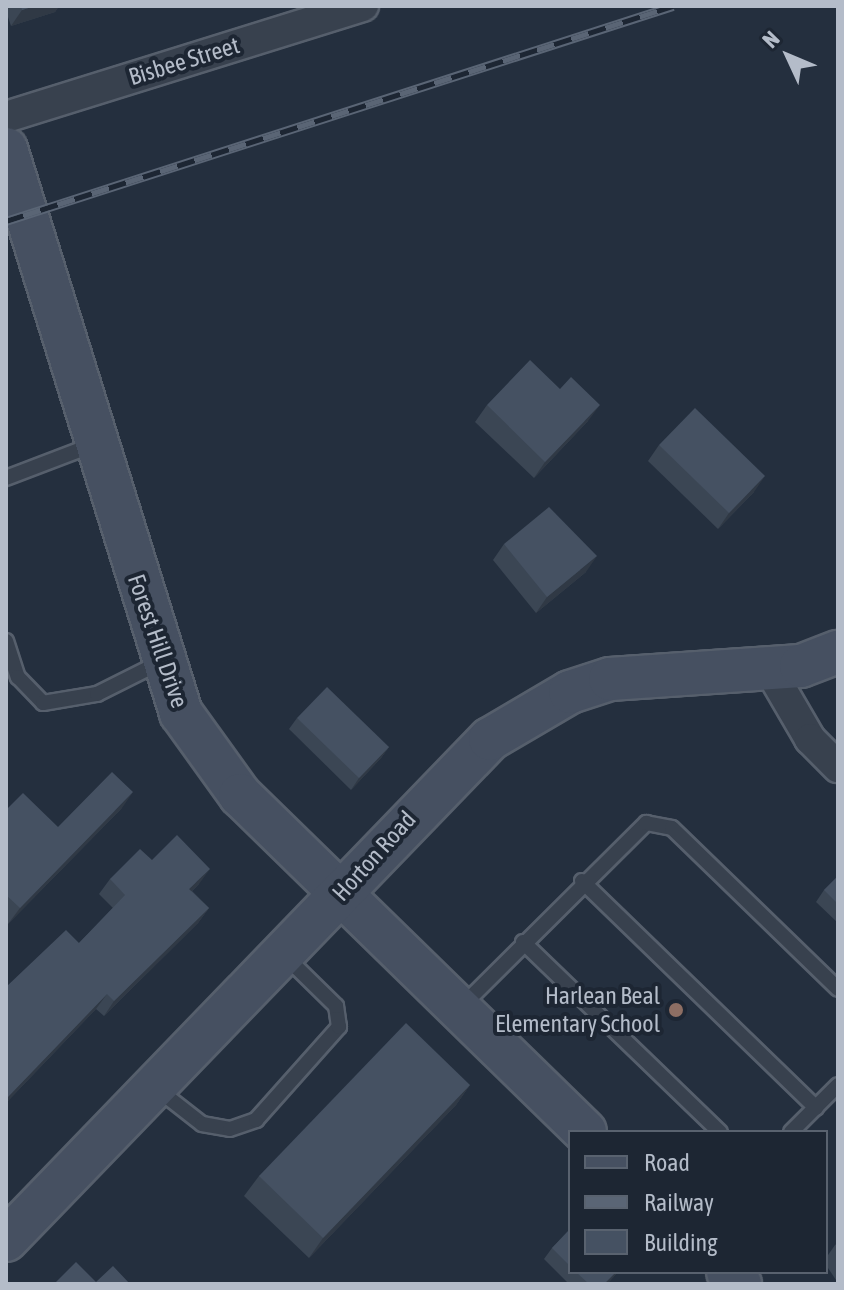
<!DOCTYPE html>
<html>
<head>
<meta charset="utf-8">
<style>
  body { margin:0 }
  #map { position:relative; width:844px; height:1290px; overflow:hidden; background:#242f3e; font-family:"Asap Condensed",sans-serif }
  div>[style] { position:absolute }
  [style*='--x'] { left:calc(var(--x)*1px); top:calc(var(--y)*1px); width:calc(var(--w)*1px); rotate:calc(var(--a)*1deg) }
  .roads { filter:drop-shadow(2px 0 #565f6c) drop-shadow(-2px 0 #565f6c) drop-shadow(0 2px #565f6c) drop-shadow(0 -2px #565f6c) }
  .lane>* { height:14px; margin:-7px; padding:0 7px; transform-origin:7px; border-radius:7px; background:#38414e }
  .street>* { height:30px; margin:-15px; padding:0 15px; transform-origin:15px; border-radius:15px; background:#38414e }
  .secondary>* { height:42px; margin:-21px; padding:0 21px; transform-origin:21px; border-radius:21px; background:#465061 }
  .rail>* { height:9px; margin-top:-4.5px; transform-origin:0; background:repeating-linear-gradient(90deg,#1d2633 0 18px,#5a6575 0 36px); box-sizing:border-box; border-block:2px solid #5a6575 }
  .wall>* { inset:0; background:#3b4654 }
  .shaded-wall>* { inset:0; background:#303945 }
  .building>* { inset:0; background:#455162 }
  .dots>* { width:22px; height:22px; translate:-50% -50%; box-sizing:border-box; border:4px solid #1d2633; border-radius:50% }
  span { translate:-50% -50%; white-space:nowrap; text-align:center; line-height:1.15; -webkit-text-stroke:8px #1d2633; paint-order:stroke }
  .street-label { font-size:24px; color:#b4bcc9 }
  .poi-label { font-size:24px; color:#b4bcc9 }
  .right { translate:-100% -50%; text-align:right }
  .frame { position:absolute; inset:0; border:8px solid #b4bcc9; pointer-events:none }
  .legend { position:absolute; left:568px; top:1130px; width:260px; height:144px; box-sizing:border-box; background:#1d2633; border:2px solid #59626f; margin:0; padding:10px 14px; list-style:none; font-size:24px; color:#b4bcc9 }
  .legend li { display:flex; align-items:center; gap:16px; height:40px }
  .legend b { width:40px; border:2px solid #59626f }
  .north { position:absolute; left:748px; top:16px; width:80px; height:80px; -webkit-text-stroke:6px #1d2633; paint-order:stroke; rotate:314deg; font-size:22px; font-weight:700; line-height:32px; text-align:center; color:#b4bcc9 }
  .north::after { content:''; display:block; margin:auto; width:28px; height:36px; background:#b4bcc9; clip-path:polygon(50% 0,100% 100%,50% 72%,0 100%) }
</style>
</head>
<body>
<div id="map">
  <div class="roads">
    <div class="lane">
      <div style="--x:6;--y:478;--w:95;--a:-20.9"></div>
      <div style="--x:6;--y:641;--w:38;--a:72"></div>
      <div style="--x:18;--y:677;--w:36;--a:46"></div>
      <div style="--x:43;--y:703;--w:55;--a:-9.5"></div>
      <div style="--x:97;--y:694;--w:72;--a:-26.6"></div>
      <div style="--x:582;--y:881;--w:326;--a:44.1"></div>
      <div style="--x:523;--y:942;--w:274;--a:44"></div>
      <div style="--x:462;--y:1006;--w:260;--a:-44.8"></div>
      <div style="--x:646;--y:823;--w:26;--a:11"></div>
      <div style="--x:672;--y:828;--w:231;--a:44.1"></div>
      <div style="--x:156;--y:1088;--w:58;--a:38"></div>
      <div style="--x:202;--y:1124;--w:28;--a:10"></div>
      <div style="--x:230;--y:1129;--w:28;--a:-19"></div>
      <div style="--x:256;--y:1120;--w:125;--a:-48.3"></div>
      <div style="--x:339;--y:1027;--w:21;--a:-98"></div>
      <div style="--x:336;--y:1006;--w:70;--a:-135.6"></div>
      <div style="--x:791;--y:1132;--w:66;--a:-45"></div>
    </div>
    <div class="street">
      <div style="--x:6;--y:117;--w:374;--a:-17.3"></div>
      <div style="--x:767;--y:665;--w:86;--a:59.8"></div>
      <div style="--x:810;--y:739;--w:40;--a:45"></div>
    </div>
    <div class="secondary">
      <div style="--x:6;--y:149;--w:591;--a:72.76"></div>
      <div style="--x:181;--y:713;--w:101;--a:54.3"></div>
      <div style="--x:240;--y:795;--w:482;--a:44.3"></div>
      <div style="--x:6;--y:1240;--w:697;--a:-45.99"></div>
      <div style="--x:490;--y:739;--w:93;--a:-30.4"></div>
      <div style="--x:570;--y:692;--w:42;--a:-18"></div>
      <div style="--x:610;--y:679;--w:191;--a:-3.9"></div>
      <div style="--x:801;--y:666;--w:40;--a:-21"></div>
      <div style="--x:728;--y:1272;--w:17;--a:45"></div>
    </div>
  </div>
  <div class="rail">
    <div style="--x:6;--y:221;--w:701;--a:-17.87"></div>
  </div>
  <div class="wall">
    <div style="clip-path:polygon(6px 6px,59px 6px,55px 12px,11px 26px,6px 11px)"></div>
    <div style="clip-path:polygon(487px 405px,588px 421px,534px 478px,475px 422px)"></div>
    <div style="clip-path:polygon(659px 445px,754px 492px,718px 529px,648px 461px)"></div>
    <div style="clip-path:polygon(504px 544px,586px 572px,536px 613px,493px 560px)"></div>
    <div style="clip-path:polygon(297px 718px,389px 747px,381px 758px,351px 790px,289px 729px)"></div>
    <div style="clip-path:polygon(122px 808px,8px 924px,6px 922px,6px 810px,58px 827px)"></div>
    <div style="clip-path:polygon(152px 860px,199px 884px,192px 891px,209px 908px,198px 923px,104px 1016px,96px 1009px,6px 1103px,6px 987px,79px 943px,113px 908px,99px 894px,110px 879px)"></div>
    <div style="clip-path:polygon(838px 876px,838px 923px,816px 902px,824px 890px)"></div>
    <div style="clip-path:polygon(470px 1085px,456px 1105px,309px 1258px,244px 1196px,259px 1176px)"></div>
    <div style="clip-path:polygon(570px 1229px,570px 1272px,618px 1272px,607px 1284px,569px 1284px,544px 1259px,552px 1248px)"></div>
    <div style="clip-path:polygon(838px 1243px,838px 1283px,826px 1265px,826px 1258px,835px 1245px)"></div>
  </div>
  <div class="shaded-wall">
    <div style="clip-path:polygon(35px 6px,59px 6px,55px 12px,11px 26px,22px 10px)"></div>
    <div style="clip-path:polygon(600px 405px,588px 421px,534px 478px,545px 462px)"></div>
    <div style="clip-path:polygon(765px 476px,754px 492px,718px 529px,729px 513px)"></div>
    <div style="clip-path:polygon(597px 556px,586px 572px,536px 613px,547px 597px)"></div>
    <div style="clip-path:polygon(389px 747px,381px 758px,351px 790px,359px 778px)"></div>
    <div style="clip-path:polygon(133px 792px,122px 808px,8px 924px,20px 908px)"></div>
    <div style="clip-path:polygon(210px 869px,199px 884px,179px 903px,189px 889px)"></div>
    <div style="clip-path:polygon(209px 908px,198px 923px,104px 1016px,114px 1001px)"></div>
    <div style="clip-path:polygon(107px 994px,96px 1009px,6px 1103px,6px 1099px)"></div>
    <div style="clip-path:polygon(470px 1085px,456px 1105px,309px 1258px,323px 1238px)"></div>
    <div style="clip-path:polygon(616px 1272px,618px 1272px,607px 1284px,604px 1284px)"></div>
  </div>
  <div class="building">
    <div style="clip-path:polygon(21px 6px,35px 6px,22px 10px)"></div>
    <div style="clip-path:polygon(530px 360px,560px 389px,571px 377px,600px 405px,545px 462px,487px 405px)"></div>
    <div style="clip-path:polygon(695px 408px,765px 476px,729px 513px,659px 445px)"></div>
    <div style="clip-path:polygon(549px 507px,597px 556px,547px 597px,504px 544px)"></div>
    <div style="clip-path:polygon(327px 687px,389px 747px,359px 778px,297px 718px)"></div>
    <div style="clip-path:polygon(112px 772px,133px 792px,20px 908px,6px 895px,6px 810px,23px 793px,58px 827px)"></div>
    <div style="clip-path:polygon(177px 835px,210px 869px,189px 889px,209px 908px,114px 1001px,107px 994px,6px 1099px,6px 987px,66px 930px,79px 943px,125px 895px,110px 879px,140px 849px,152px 860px)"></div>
    <div style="clip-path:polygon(838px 876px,838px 904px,824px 890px)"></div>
    <div style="clip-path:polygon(406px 1023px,470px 1085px,323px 1238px,259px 1176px)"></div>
    <div style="clip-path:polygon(570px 1229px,570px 1266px,552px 1248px)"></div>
    <div style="clip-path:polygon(76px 1262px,96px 1282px,113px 1266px,130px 1284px,54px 1284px)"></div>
    <div style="clip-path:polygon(576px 1272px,616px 1272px,604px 1284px,589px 1284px)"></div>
  </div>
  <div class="dots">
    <div style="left:676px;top:1010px;background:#8d6e63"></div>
  </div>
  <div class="street-label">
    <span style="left:184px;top:61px;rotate:-17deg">Bisbee Street</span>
    <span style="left:158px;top:641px;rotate:71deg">Forest Hill Drive</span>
    <span style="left:374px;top:856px;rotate:-48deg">Horton Road</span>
  </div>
  <div class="poi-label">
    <span class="right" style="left:660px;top:1010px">Harlean Beal<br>Elementary School</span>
  </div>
  <div class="frame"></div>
  <ul class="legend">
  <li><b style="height:10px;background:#465061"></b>Road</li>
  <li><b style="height:10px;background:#5a6575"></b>Railway</li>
  <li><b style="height:22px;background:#455162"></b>Building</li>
  </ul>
  <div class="north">N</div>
</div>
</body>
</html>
